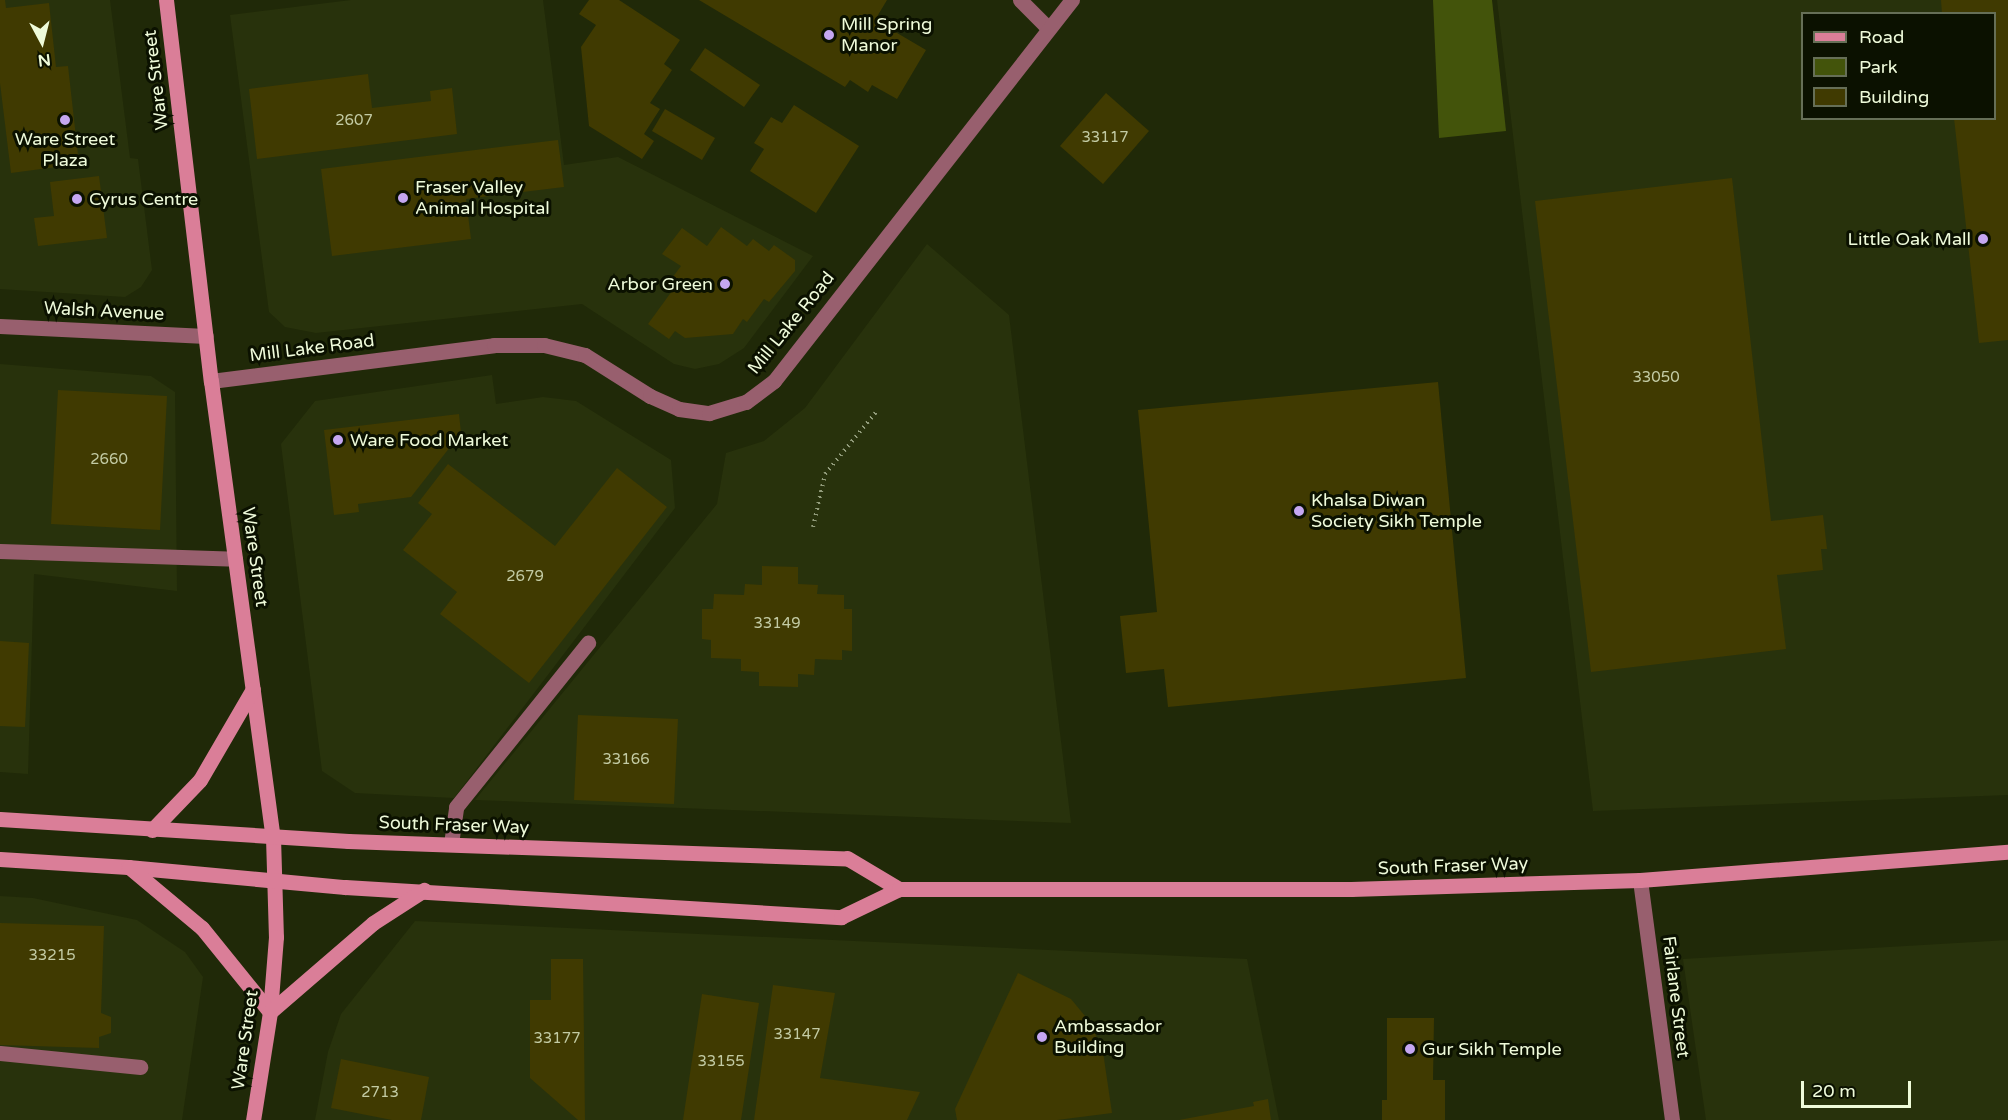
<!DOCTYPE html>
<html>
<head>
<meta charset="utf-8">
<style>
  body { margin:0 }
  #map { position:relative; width:2008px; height:1120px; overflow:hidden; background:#202908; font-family:"Varela Round",sans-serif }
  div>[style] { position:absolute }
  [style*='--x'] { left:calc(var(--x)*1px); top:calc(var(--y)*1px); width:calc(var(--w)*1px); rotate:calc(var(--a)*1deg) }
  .built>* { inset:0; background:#28320c }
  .green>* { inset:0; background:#43540b }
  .building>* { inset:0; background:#403a01 }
  .path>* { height:4px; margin-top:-2px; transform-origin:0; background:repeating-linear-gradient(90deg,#929c7b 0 1.5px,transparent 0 6px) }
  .lane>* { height:15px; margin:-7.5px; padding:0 7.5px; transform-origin:7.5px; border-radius:7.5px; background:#985f6e }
  .street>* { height:15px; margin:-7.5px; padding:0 7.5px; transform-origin:7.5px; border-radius:7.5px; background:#985f6e }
  .secondary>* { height:15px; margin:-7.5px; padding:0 7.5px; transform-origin:7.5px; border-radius:7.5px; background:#da7e98 }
  .dots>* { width:16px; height:16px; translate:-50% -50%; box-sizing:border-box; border:3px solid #0b1100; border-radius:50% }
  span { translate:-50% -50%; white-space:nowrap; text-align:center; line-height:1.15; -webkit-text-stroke:6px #0b1100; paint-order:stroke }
  .number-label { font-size:15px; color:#c3cba4 }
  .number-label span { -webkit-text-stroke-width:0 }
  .poi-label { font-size:18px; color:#effbda }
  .left { translate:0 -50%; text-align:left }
  .right { translate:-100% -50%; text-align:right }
  .street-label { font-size:18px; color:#effbda }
  .legend { position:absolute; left:1801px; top:12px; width:195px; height:108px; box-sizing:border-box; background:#0b1100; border:2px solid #666f57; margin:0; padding:8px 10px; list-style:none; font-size:18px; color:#effbda }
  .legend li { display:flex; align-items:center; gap:12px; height:30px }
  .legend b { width:30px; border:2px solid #666f57 }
  .north { position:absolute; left:12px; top:12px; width:60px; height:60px; -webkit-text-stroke:4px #0b1100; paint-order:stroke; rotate:173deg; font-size:16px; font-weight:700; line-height:24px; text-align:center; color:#effbda }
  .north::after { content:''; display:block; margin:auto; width:21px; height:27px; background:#effbda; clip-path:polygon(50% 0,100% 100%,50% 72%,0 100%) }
  .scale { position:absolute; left:1801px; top:1081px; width:110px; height:27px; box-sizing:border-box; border:3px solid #effbda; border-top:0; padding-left:8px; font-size:18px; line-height:21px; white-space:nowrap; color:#effbda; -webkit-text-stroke:4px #0b1100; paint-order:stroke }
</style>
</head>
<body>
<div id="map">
  <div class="built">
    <div style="clip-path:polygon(0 0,110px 0,130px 158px,138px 159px,152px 270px,141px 287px,125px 297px,0 289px)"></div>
    <div style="clip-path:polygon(351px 0,543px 0,564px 165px,618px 157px,813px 256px,744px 348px,719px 364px,695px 369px,674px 364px,582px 304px,316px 333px,285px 327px,269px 312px,230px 15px)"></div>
    <div style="clip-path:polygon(evenodd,1497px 0,2008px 0,2008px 795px,1593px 811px,1497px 0,1802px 14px,1994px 14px,1994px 118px,1802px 118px,1802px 14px)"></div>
    <div style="clip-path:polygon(927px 244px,1009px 315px,1071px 823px,475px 800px,717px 504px,726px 453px,764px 441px,805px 408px)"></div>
    <div style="clip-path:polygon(0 364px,151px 376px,175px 392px,177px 591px,34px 574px,28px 774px,0 772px)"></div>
    <div style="clip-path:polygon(492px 375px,496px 404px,543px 397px,576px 401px,671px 460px,675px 508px,454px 798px,355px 793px,322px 771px,281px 444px,315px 401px)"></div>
    <div style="clip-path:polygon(0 896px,33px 898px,137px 920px,185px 952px,203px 977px,182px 1120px,0 1120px)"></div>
    <div style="clip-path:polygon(415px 921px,1247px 959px,1279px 1120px,315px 1120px,328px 1052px,341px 1014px)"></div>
    <div style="clip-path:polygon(2008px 940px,2008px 1120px,1706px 1120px,1683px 959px)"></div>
  </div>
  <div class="green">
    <div style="clip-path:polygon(1433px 0,1492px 0,1506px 131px,1439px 138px)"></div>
  </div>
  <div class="building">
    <div style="clip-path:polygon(0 0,5px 0,6px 8px,49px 3px,56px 67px,68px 66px,79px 164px,11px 173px,0 83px)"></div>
    <div style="clip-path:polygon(589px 0,619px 0,680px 40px,664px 64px,672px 70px,650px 103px,660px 109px,644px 134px,654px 141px,642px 159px,589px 126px,581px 47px,596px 25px,579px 14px)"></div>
    <div style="clip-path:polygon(699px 0,887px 0,875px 20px,926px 50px,897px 99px,872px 85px,868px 92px,850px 80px,845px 87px)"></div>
    <div style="clip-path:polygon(1941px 0,2008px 0,2008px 340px,1979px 343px,1954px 118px,1994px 118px,1994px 14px,1942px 14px)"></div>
    <div style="clip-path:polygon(705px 48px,760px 85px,744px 107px,690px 70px)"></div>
    <div style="clip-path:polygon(368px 74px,372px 108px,431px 101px,430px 91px,452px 88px,457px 134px,257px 159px,249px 89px)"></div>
    <div style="clip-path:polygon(1106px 93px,1149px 131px,1103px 184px,1060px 146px)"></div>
    <div style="clip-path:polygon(794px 105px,859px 146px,816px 213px,750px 171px,764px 149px,754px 143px,771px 117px,782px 123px)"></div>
    <div style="clip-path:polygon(665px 109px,715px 138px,702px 160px,652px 131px)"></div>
    <div style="clip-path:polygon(558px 140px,564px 187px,466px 199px,471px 239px,332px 256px,321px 169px)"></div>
    <div style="clip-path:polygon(99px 176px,107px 238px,38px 246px,34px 218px,54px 216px,50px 182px)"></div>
    <div style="clip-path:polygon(1732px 178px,1771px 521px,1823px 515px,1827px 549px,1821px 549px,1823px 570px,1777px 575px,1786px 649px,1591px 672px,1535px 201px)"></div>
    <div style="clip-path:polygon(721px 227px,747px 246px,753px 239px,769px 251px,774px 245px,795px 260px,795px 271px,769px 302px,764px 299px,747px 322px,743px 319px,733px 334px,685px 338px,675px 331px,669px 339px,648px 324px,672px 291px,666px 286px,681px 266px,662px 254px,682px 228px,707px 246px)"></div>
    <div style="clip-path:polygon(1438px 382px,1466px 678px,1168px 707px,1164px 669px,1126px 673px,1120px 616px,1157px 612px,1138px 410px)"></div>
    <div style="clip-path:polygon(58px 390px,167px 396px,160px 530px,51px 524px)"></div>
    <div style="clip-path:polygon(459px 414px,461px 433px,411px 497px,358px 504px,359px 512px,334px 515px,324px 430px)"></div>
    <div style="clip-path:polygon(448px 464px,555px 546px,617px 468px,667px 507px,529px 683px,440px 614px,457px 592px,403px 550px,432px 514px,418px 503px)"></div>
    <div style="clip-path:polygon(762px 566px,798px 567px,798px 584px,818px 585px,817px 594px,844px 595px,844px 609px,852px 609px,852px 651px,842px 650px,842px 660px,815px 659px,814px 675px,798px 674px,798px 687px,759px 686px,759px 672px,741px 671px,741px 659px,711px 658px,711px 640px,702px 639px,702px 609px,713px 609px,714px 594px,744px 595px,745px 584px,762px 585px)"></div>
    <div style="clip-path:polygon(0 641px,29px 643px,25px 727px,0 726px)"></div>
    <div style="clip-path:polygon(578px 715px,678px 719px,674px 804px,574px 800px)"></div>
    <div style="clip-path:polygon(0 923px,104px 926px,101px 1013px,111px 1017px,111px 1033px,99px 1037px,99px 1048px,0 1045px)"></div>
    <div style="clip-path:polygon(551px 959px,583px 959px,585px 1120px,578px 1120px,530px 1078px,530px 1000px,551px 1000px)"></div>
    <div style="clip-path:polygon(1018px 973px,1071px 999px,1090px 1022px,1103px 1052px,1112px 1113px,1057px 1120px,957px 1120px,955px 1109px)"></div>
    <div style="clip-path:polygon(773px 985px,835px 993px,820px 1078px,920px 1092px,907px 1120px,754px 1120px)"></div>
    <div style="clip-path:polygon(702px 994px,759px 1003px,741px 1120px,683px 1120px)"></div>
    <div style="clip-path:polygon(1387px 1018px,1434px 1018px,1433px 1080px,1445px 1080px,1445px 1120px,1382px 1120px,1382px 1100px,1387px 1100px)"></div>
    <div style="clip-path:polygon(341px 1059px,429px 1077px,421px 1120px,392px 1120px,331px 1108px)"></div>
    <div style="clip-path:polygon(1268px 1099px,1271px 1120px,1179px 1120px,1254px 1106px,1253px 1102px)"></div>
  </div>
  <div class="path">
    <div style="--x:813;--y:527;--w:54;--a:-77.2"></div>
    <div style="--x:825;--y:474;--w:82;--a:-50.5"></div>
  </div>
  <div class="lane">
    <div style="--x:0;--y:551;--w:235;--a:1.9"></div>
    <div style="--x:451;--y:844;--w:37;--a:-82"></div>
    <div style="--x:456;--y:807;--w:211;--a:-51.2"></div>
    <div style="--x:0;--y:1053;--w:141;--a:5.7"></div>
  </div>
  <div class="street">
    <div style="--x:1020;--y:0;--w:38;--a:45"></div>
    <div style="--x:0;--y:326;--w:206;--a:2.8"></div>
    <div style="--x:211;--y:381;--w:285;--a:-7.2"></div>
    <div style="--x:494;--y:345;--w:50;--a:0"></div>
    <div style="--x:544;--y:345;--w:42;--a:13.7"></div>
    <div style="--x:585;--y:355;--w:77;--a:32.2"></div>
    <div style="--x:650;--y:396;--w:32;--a:24"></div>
    <div style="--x:679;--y:409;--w:30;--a:8"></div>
    <div style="--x:709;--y:413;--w:39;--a:-17"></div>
    <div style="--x:746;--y:402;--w:35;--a:-37"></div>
    <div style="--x:774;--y:381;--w:484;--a:-52"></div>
    <div style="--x:1640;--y:880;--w:242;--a:82.4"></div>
  </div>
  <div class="secondary">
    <div style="--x:166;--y:0;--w:384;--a:83.3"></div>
    <div style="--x:211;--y:381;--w:460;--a:82.3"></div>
    <div style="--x:273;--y:837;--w:100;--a:88.3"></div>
    <div style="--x:276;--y:937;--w:75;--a:94.6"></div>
    <div style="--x:270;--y:1012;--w:109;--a:98.9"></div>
    <div style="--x:0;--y:819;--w:349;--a:3.6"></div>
    <div style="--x:348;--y:841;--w:499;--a:2"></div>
    <div style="--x:847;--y:858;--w:61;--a:30.8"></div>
    <div style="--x:152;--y:830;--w:69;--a:-46.2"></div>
    <div style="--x:200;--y:780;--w:105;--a:-59.8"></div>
    <div style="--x:0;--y:859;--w:128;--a:3.6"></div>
    <div style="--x:128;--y:867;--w:218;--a:5.3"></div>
    <div style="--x:345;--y:887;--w:497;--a:3.5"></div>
    <div style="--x:841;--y:917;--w:64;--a:-25.8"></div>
    <div style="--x:899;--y:889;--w:452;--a:0"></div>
    <div style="--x:1351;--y:889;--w:289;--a:-1.8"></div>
    <div style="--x:1640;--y:880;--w:369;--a:-4.4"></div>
    <div style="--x:129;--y:867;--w:95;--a:39.9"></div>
    <div style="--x:202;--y:928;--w:108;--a:51"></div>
    <div style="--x:270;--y:1012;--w:136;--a:-40.8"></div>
    <div style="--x:373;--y:923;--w:61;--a:-32.9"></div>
  </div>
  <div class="dots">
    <div style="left:829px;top:35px;background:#c5a7f1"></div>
    <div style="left:65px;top:120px;background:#c5a7f1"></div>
    <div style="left:403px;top:198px;background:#c5a7f1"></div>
    <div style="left:77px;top:199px;background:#c5a7f1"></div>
    <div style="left:1983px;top:239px;background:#c5a7f1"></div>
    <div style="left:725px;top:284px;background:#c5a7f1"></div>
    <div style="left:338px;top:440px;background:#c5a7f1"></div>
    <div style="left:1299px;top:511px;background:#c5a7f1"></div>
    <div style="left:1042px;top:1037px;background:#c5a7f1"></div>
    <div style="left:1410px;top:1049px;background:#c5a7f1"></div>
  </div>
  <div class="number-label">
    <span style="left:354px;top:121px">2607</span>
    <span style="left:1105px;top:138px">33117</span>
    <span style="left:1656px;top:378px">33050</span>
    <span style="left:109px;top:460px">2660</span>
    <span style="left:525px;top:577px">2679</span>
    <span style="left:777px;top:624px">33149</span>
    <span style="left:626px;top:760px">33166</span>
    <span style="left:52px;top:956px">33215</span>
    <span style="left:797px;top:1035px">33147</span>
    <span style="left:557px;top:1039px">33177</span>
    <span style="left:721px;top:1062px">33155</span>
    <span style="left:380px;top:1093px">2713</span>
  </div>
  <div class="poi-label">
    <span class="left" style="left:841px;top:35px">Mill Spring<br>Manor</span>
    <span style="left:65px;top:150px">Ware Street<br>Plaza</span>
    <span class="left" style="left:415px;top:198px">Fraser Valley<br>Animal Hospital</span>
    <span class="left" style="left:89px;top:199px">Cyrus Centre</span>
    <span class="right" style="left:1971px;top:239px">Little Oak Mall</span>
    <span class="right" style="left:713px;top:284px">Arbor Green</span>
    <span class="left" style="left:350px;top:440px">Ware Food Market</span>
    <span class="left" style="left:1311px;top:511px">Khalsa Diwan<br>Society Sikh Temple</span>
    <span class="left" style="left:1054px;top:1037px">Ambassador<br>Building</span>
    <span class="left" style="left:1422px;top:1049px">Gur Sikh Temple</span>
  </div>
  <div class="street-label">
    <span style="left:156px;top:80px;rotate:-97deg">Ware Street</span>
    <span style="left:104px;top:311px;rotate:3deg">Walsh Avenue</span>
    <span style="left:791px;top:323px;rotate:-51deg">Mill Lake Road</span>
    <span style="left:312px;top:348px;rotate:-7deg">Mill Lake Road</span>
    <span style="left:255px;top:557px;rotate:82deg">Ware Street</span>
    <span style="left:454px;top:825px;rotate:2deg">South Fraser Way</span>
    <span style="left:1453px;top:866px;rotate:-2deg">South Fraser Way</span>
    <span style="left:1676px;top:997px;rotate:83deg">Fairlane Street</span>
    <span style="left:245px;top:1040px;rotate:-82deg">Ware Street</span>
  </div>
  <ul class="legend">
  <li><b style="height:8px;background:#da7e98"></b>Road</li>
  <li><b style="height:16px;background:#43540b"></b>Park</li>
  <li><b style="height:16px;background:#403a01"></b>Building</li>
  </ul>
  <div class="north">N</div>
  <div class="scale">20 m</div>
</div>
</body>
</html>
